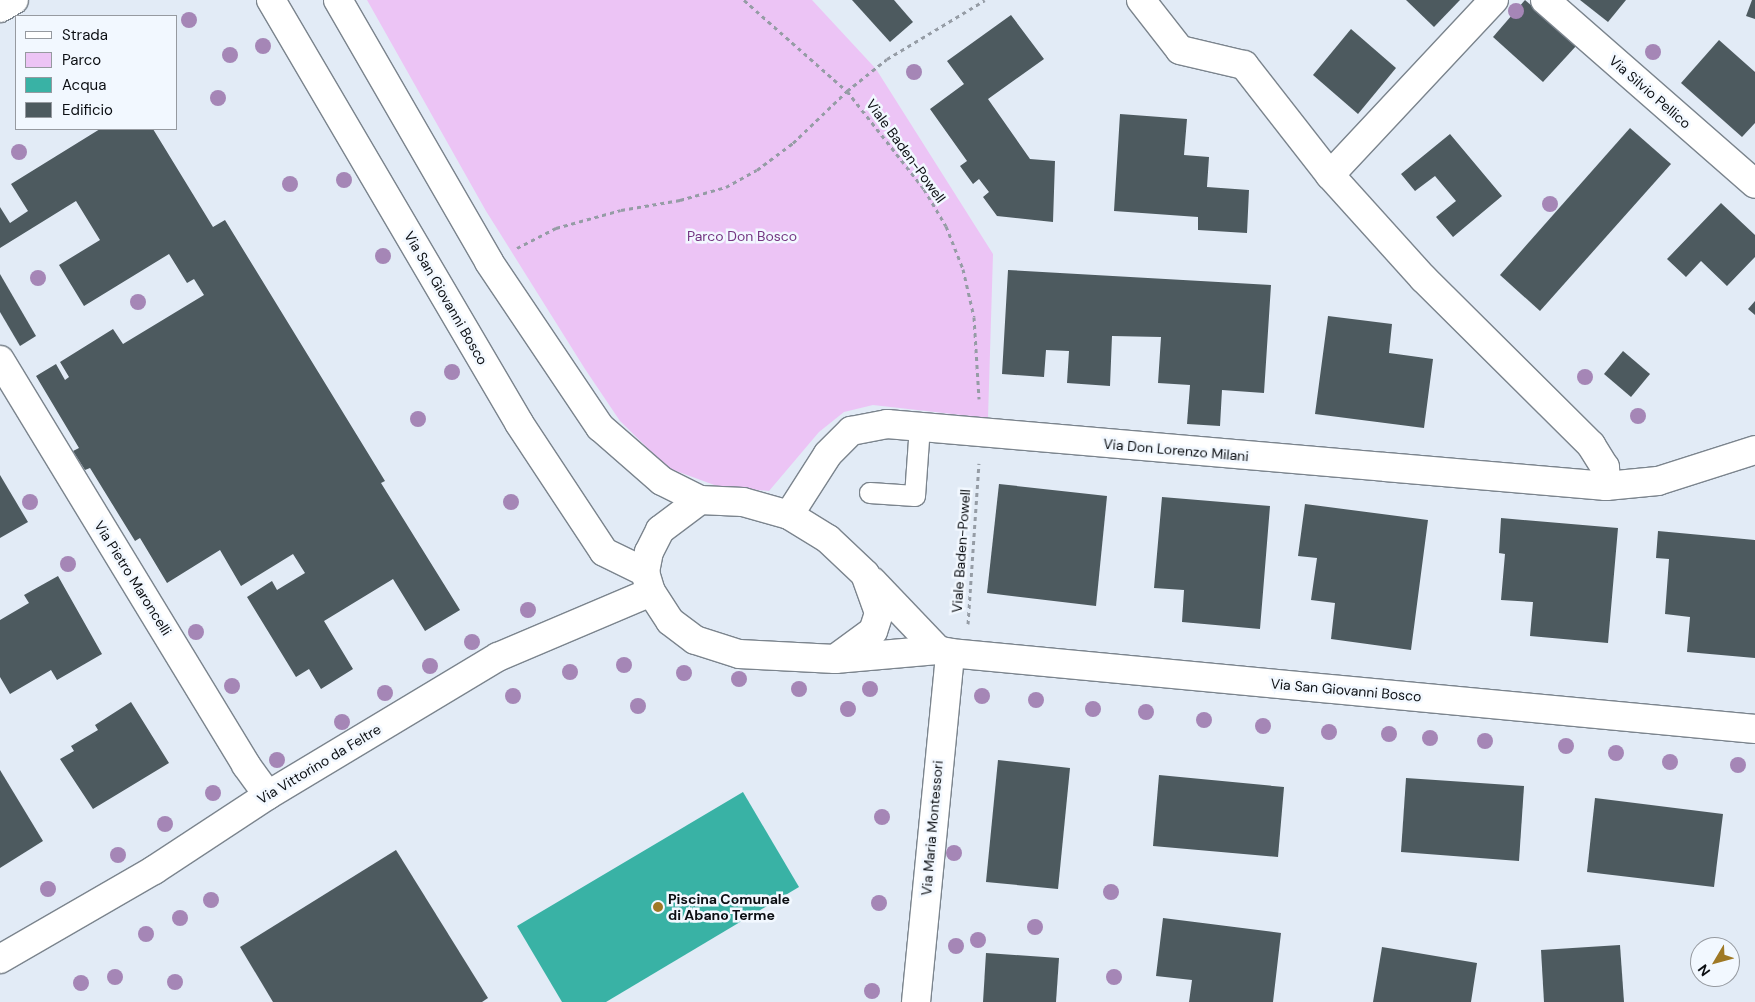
<!DOCTYPE html>
<html>
<head>
<meta charset="utf-8">
<style>
  body { margin:0 }
  #map { position:relative; width:1755px; height:1002px; overflow:hidden; background:#e2ebf6; font-family:"DM Sans",sans-serif }
  div>[style] { position:absolute }
  [style*='--x'] { left:calc(var(--x)*1px); top:calc(var(--y)*1px); width:calc(var(--w)*1px); rotate:calc(var(--a)*1deg) }
  .green>* { inset:0; background:#ecc4f5 }
  .water>* { inset:0; background:#39b2a5 }
  .building>* { inset:0; background:#4d5a5f }
  .path>* { height:3px; margin-top:-1.5px; transform-origin:0; background:repeating-linear-gradient(90deg,#959ca5 0 4px,transparent 0 8px) }
  .roads { filter:drop-shadow(1px 0 #7b848d) drop-shadow(-1px 0 #7b848d) drop-shadow(0 1px #7b848d) drop-shadow(0 -1px #7b848d) }
  .lane>* { height:20px; margin:-10px; padding:0 10px; transform-origin:10px; border-radius:10px; background:#fff }
  .street>* { height:28px; margin:-14px; padding:0 14px; transform-origin:14px; border-radius:14px; background:#fff }
  .trees>* { width:16px; height:16px; margin:-8px; border-radius:50%; background:#a586b6 }
  .dots>* { width:14px; height:14px; translate:-50% -50%; box-sizing:border-box; border:2px solid #f2f8ff; border-radius:50% }
  span { translate:-50% -50%; white-space:nowrap; text-align:center; line-height:1.15; -webkit-text-stroke:5px #f2f8ff; paint-order:stroke }
  .street-label { font-size:14px; color:#0b0e12 }
  .park-label { font-size:14px; color:#733481 }
  .poi-label { font-size:14px; color:#0b0e12; font-weight:700 }
  .left { translate:0 -50%; text-align:left }
  .legend { position:absolute; left:15px; top:15px; width:162px; height:115px; box-sizing:border-box; background:#f2f8ff; border:1px solid #969aa0; margin:0; padding:6px 9px; list-style:none; font-size:15px; color:#0b0e12 }
  .legend li { display:flex; align-items:center; gap:10px; height:25px }
  .legend b { width:25px; border:1px solid #969aa0 }
  .north { position:absolute; left:1690px; top:937px; width:50px; height:50px; box-sizing:border-box; background:#f2f8ff; border:1px solid #969aa0; border-radius:50%; rotate:233deg; font-size:14px; font-weight:700; line-height:20px; text-align:center; color:#0b0e12 }
  .north::after { content:''; display:block; margin:auto; width:18px; height:22px; background:#9f7926; clip-path:polygon(50% 0,100% 100%,50% 72%,0 100%) }
</style>
</head>
<body>
<div id="map">
  <div class="green">
    <div style="clip-path:polygon(367px 0,812px 0,876px 69px,993px 254px,988px 418px,873px 405px,844px 412px,819px 432px,769px 491px,717px 486px,668px 468px,620px 421px,585px 369px,486px 211px)"></div>
  </div>
  <div class="water">
    <div style="clip-path:polygon(743px 792px,799px 887px,606px 1002px,562px 1002px,517px 926px)"></div>
  </div>
  <div class="building">
    <div style="clip-path:polygon(852px 0,894px 0,913px 22px,890px 42px)"></div>
    <div style="clip-path:polygon(1406px 0,1460px 0,1434px 27px)"></div>
    <div style="clip-path:polygon(1525px 0,1577px 45px,1543px 82px,1493px 37px)"></div>
    <div style="clip-path:polygon(1580px 0,1626px 0,1608px 22px)"></div>
    <div style="clip-path:polygon(1752px 0,1755px 0,1755px 19px,1746px 16px)"></div>
    <div style="clip-path:polygon(1011px 15px,1044px 59px,988px 99px,1030px 159px,1055px 161px,1053px 222px,997px 216px,983px 197px,989px 192px,979px 179px,973px 184px,960px 166px,967px 161px,930px 109px,964px 84px,947px 61px)"></div>
    <div style="clip-path:polygon(1351px 29px,1396px 68px,1358px 114px,1313px 75px)"></div>
    <div style="clip-path:polygon(1719px 40px,1755px 72px,1755px 123px,1742px 137px,1681px 83px)"></div>
    <div style="clip-path:polygon(1120px 114px,1187px 119px,1184px 155px,1209px 157px,1207px 187px,1249px 190px,1247px 233px,1198px 230px,1198px 217px,1114px 211px)"></div>
    <div style="clip-path:polygon(1630px 128px,1671px 164px,1540px 311px,1500px 275px)"></div>
    <div style="clip-path:polygon(100px 129px,153px 129px,213px 227px,225px 220px,385px 481px,381px 483px,460px 610px,425px 631px,393px 579px,324px 621px,353px 669px,321px 689px,309px 669px,296px 677px,247px 597px,272px 581px,277px 590px,305px 573px,293px 554px,241px 586px,220px 550px,167px 583px,140px 538px,135px 541px,90px 468px,85px 470px,73px 451px,79px 448px,36px 376px,56px 364px,65px 380px,69px 377px,60px 362px,113px 329px,123px 344px,204px 295px,194px 279px,187px 283px,169px 254px,84px 306px,59px 265px,100px 240px,76px 201px,0 248px,0 207px,10px 223px,28px 211px,11px 184px)"></div>
    <div style="clip-path:polygon(1450px 134px,1502px 196px,1453px 237px,1436px 217px,1456px 201px,1435px 176px,1415px 191px,1401px 174px)"></div>
    <div style="clip-path:polygon(1721px 203px,1755px 235px,1755px 257px,1727px 286px,1701px 261px,1686px 277px,1667px 259px)"></div>
    <div style="clip-path:polygon(1008px 270px,1271px 285px,1264px 393px,1222px 390px,1220px 426px,1187px 424px,1190px 385px,1158px 383px,1161px 337px,1112px 336px,1110px 386px,1067px 383px,1069px 351px,1046px 350px,1044px 377px,1002px 374px)"></div>
    <div style="clip-path:polygon(0 274px,36px 336px,20px 346px,0 312px)"></div>
    <div style="clip-path:polygon(1755px 301px,1755px 315px,1748px 309px)"></div>
    <div style="clip-path:polygon(1328px 316px,1392px 324px,1389px 353px,1433px 359px,1424px 428px,1315px 414px)"></div>
    <div style="clip-path:polygon(1623px 351px,1650px 374px,1631px 397px,1604px 374px)"></div>
    <div style="clip-path:polygon(0 475px,28px 522px,0 538px)"></div>
    <div style="clip-path:polygon(999px 484px,1107px 496px,1096px 606px,987px 593px)"></div>
    <div style="clip-path:polygon(1162px 497px,1270px 506px,1260px 629px,1182px 622px,1184px 590px,1154px 588px)"></div>
    <div style="clip-path:polygon(1305px 504px,1428px 520px,1411px 650px,1331px 639px,1335px 603px,1311px 600px,1317px 558px,1298px 556px)"></div>
    <div style="clip-path:polygon(1501px 518px,1618px 528px,1608px 643px,1530px 636px,1533px 602px,1501px 600px,1505px 554px,1499px 553px)"></div>
    <div style="clip-path:polygon(1658px 531px,1755px 540px,1755px 658px,1687px 652px,1690px 617px,1665px 614px,1669px 559px,1656px 558px)"></div>
    <div style="clip-path:polygon(58px 576px,102px 654px,57px 680px,51px 670px,10px 694px,0 677px,0 620px,29px 603px,24px 595px)"></div>
    <div style="clip-path:polygon(131px 702px,169px 763px,93px 809px,60px 759px,74px 751px,71px 746px,98px 730px,95px 725px)"></div>
    <div style="clip-path:polygon(998px 760px,1070px 768px,1058px 889px,986px 882px)"></div>
    <div style="clip-path:polygon(0 770px,43px 841px,0 868px)"></div>
    <div style="clip-path:polygon(1159px 775px,1284px 787px,1278px 857px,1153px 846px)"></div>
    <div style="clip-path:polygon(1406px 778px,1524px 786px,1519px 861px,1401px 852px)"></div>
    <div style="clip-path:polygon(1595px 798px,1723px 814px,1714px 887px,1587px 872px)"></div>
    <div style="clip-path:polygon(396px 850px,488px 998px,482px 1002px,273px 1002px,240px 947px)"></div>
    <div style="clip-path:polygon(1163px 918px,1281px 933px,1273px 1002px,1189px 1002px,1192px 980px,1156px 976px)"></div>
    <div style="clip-path:polygon(1620px 945px,1624px 1002px,1544px 1002px,1541px 950px)"></div>
    <div style="clip-path:polygon(1382px 947px,1477px 963px,1471px 1002px,1373px 1002px)"></div>
    <div style="clip-path:polygon(986px 953px,1059px 958px,1056px 1002px,983px 1002px)"></div>
  </div>
  <div class="path">
    <div style="--x:744;--y:0;--w:137;--a:41.5"></div>
    <div style="--x:847;--y:91;--w:125;--a:51.8"></div>
    <div style="--x:924;--y:189;--w:43;--a:59.3"></div>
    <div style="--x:946;--y:226;--w:46;--a:68.4"></div>
    <div style="--x:963;--y:269;--w:49;--a:77.1"></div>
    <div style="--x:974;--y:317;--w:82;--a:86.5"></div>
    <div style="--x:517;--y:248;--w:44;--a:-27.1"></div>
    <div style="--x:556;--y:228;--w:67;--a:-15.5"></div>
    <div style="--x:621;--y:210;--w:60;--a:-9.6"></div>
    <div style="--x:680;--y:200;--w:48;--a:-15.8"></div>
    <div style="--x:726;--y:187;--w:35;--a:-29"></div>
    <div style="--x:757;--y:170;--w:45;--a:-36.9"></div>
    <div style="--x:793;--y:143;--w:75;--a:-43.9"></div>
    <div style="--x:847;--y:91;--w:51;--a:-38.7"></div>
    <div style="--x:887;--y:59;--w:114;--a:-31"></div>
    <div style="--x:968;--y:624;--w:161;--a:-86.1"></div>
  </div>
  <div class="roads">
    <div class="lane">
      <div style="--x:870;--y:493;--w:45;--a:3.8"></div>
      <div style="--x:915;--y:496;--w:69;--a:-85.9"></div>
    </div>
    <div class="street">
      <div style="--x:271;--y:0;--w:490;--a:59.6"></div>
      <div style="--x:519;--y:423;--w:154;--a:56.6"></div>
      <div style="--x:604;--y:552;--w:46;--a:26"></div>
      <div style="--x:338;--y:0;--w:302;--a:60"></div>
      <div style="--x:489;--y:262;--w:199;--a:56.1"></div>
      <div style="--x:600;--y:427;--w:82;--a:41.1"></div>
      <div style="--x:662;--y:481;--w:42;--a:26.6"></div>
      <div style="--x:1141;--y:0;--w:63;--a:52"></div>
      <div style="--x:1180;--y:50;--w:66;--a:13.2"></div>
      <div style="--x:1244;--y:65;--w:140;--a:52"></div>
      <div style="--x:1330;--y:175;--w:139;--a:47.9"></div>
      <div style="--x:1423;--y:278;--w:237;--a:44.8"></div>
      <div style="--x:1591;--y:445;--w:26;--a:58"></div>
      <div style="--x:1605;--y:467;--w:19;--a:87"></div>
      <div style="--x:1545;--y:0;--w:279;--a:41.2"></div>
      <div style="--x:0;--y:8;--w:16;--a:-30"></div>
      <div style="--x:1330;--y:175;--w:240;--a:-46.9"></div>
      <div style="--x:0;--y:360;--w:474;--a:58.7"></div>
      <div style="--x:246;--y:765;--w:37;--a:54"></div>
      <div style="--x:700;--y:500;--w:43;--a:2.7"></div>
      <div style="--x:743;--y:502;--w:48;--a:15.8"></div>
      <div style="--x:789;--y:515;--w:46;--a:31.6"></div>
      <div style="--x:828;--y:539;--w:51;--a:43.4"></div>
      <div style="--x:865;--y:574;--w:41;--a:70.3"></div>
      <div style="--x:879;--y:613;--w:19;--a:108"></div>
      <div style="--x:873;--y:631;--w:47;--a:143.6"></div>
      <div style="--x:835;--y:659;--w:96;--a:-177"></div>
      <div style="--x:739;--y:654;--w:46;--a:-162.3"></div>
      <div style="--x:695;--y:640;--w:31;--a:-143"></div>
      <div style="--x:670;--y:621;--w:35;--a:-123"></div>
      <div style="--x:651;--y:592;--w:21;--a:-107"></div>
      <div style="--x:645;--y:572;--w:20;--a:-79"></div>
      <div style="--x:649;--y:552;--w:25;--a:-63"></div>
      <div style="--x:660;--y:530;--w:50;--a:-36.9"></div>
      <div style="--x:789;--y:515;--w:72;--a:-57.4"></div>
      <div style="--x:828;--y:454;--w:33;--a:-45"></div>
      <div style="--x:851;--y:431;--w:37;--a:-11"></div>
      <div style="--x:887;--y:424;--w:722;--a:4.93"></div>
      <div style="--x:1606;--y:486;--w:52;--a:-5.5"></div>
      <div style="--x:1658;--y:481;--w:102;--a:-17.7"></div>
      <div style="--x:938;--y:650;--w:12;--a:14"></div>
      <div style="--x:950;--y:653;--w:809;--a:5.39"></div>
      <div style="--x:835;--y:659;--w:103;--a:-5"></div>
      <div style="--x:938;--y:650;--w:95;--a:-133.7"></div>
      <div style="--x:0;--y:959;--w:178;--a:-30"></div>
      <div style="--x:154;--y:870;--w:136;--a:-33.3"></div>
      <div style="--x:268;--y:795;--w:268;--a:-31"></div>
      <div style="--x:498;--y:657;--w:166;--a:-23"></div>
      <div style="--x:916;--y:1002;--w:351;--a:-84.4"></div>
    </div>
  </div>
  <div class="trees">
    <div style="left:1516px;top:11px"></div>
    <div style="left:189px;top:20px"></div>
    <div style="left:263px;top:46px"></div>
    <div style="left:1653px;top:52px"></div>
    <div style="left:230px;top:55px"></div>
    <div style="left:914px;top:72px"></div>
    <div style="left:218px;top:98px"></div>
    <div style="left:19px;top:152px"></div>
    <div style="left:344px;top:180px"></div>
    <div style="left:290px;top:184px"></div>
    <div style="left:1550px;top:204px"></div>
    <div style="left:383px;top:256px"></div>
    <div style="left:38px;top:278px"></div>
    <div style="left:138px;top:302px"></div>
    <div style="left:452px;top:372px"></div>
    <div style="left:1585px;top:377px"></div>
    <div style="left:1638px;top:416px"></div>
    <div style="left:418px;top:419px"></div>
    <div style="left:30px;top:502px"></div>
    <div style="left:511px;top:502px"></div>
    <div style="left:68px;top:564px"></div>
    <div style="left:528px;top:610px"></div>
    <div style="left:196px;top:632px"></div>
    <div style="left:472px;top:642px"></div>
    <div style="left:624px;top:665px"></div>
    <div style="left:430px;top:666px"></div>
    <div style="left:570px;top:672px"></div>
    <div style="left:684px;top:673px"></div>
    <div style="left:739px;top:679px"></div>
    <div style="left:232px;top:686px"></div>
    <div style="left:799px;top:689px"></div>
    <div style="left:870px;top:689px"></div>
    <div style="left:385px;top:693px"></div>
    <div style="left:513px;top:696px"></div>
    <div style="left:982px;top:696px"></div>
    <div style="left:1036px;top:700px"></div>
    <div style="left:638px;top:706px"></div>
    <div style="left:848px;top:709px"></div>
    <div style="left:1093px;top:709px"></div>
    <div style="left:1146px;top:712px"></div>
    <div style="left:1204px;top:720px"></div>
    <div style="left:342px;top:722px"></div>
    <div style="left:1263px;top:726px"></div>
    <div style="left:1329px;top:732px"></div>
    <div style="left:1389px;top:734px"></div>
    <div style="left:1430px;top:738px"></div>
    <div style="left:1485px;top:741px"></div>
    <div style="left:1566px;top:746px"></div>
    <div style="left:1616px;top:753px"></div>
    <div style="left:277px;top:760px"></div>
    <div style="left:1670px;top:762px"></div>
    <div style="left:1738px;top:765px"></div>
    <div style="left:213px;top:793px"></div>
    <div style="left:882px;top:817px"></div>
    <div style="left:165px;top:824px"></div>
    <div style="left:954px;top:853px"></div>
    <div style="left:118px;top:855px"></div>
    <div style="left:48px;top:889px"></div>
    <div style="left:1111px;top:892px"></div>
    <div style="left:211px;top:900px"></div>
    <div style="left:879px;top:903px"></div>
    <div style="left:180px;top:918px"></div>
    <div style="left:1035px;top:927px"></div>
    <div style="left:146px;top:934px"></div>
    <div style="left:978px;top:940px"></div>
    <div style="left:956px;top:946px"></div>
    <div style="left:115px;top:977px"></div>
    <div style="left:1114px;top:977px"></div>
    <div style="left:175px;top:982px"></div>
    <div style="left:81px;top:983px"></div>
    <div style="left:872px;top:991px"></div>
  </div>
  <div class="dots">
    <div style="left:658px;top:907px;background:#9f7926"></div>
  </div>
  <div class="street-label">
    <span style="left:1650px;top:92px;rotate:41deg">Via Silvio Pellico</span>
    <span style="left:906px;top:151px;rotate:54deg">Viale Baden-Powell</span>
    <span style="left:446px;top:298px;rotate:60deg">Via San Giovanni Bosco</span>
    <span style="left:1176px;top:450px;rotate:5deg">Via Don Lorenzo Milani</span>
    <span style="left:961px;top:551px;rotate:-86deg">Viale Baden-Powell</span>
    <span style="left:133px;top:578px;rotate:58deg">Via Pietro Maroncelli</span>
    <span style="left:1346px;top:690px;rotate:5deg">Via San Giovanni Bosco</span>
    <span style="left:319px;top:764px;rotate:-31deg">Via Vittorino da Feltre</span>
    <span style="left:932px;top:828px;rotate:-85deg">Via Maria Montessori</span>
  </div>
  <div class="park-label">
    <span style="left:742px;top:236px">Parco Don Bosco</span>
  </div>
  <div class="poi-label">
    <span class="left" style="left:668px;top:907px">Piscina Comunale<br>di Abano Terme</span>
  </div>
  <ul class="legend">
  <li><b style="height:6px;background:#fff"></b>Strada</li>
  <li><b style="height:14px;background:#ecc4f5"></b>Parco</li>
  <li><b style="height:14px;background:#39b2a5"></b>Acqua</li>
  <li><b style="height:14px;background:#4d5a5f"></b>Edificio</li>
  </ul>
  <div class="north">N</div>
</div>
</body>
</html>
